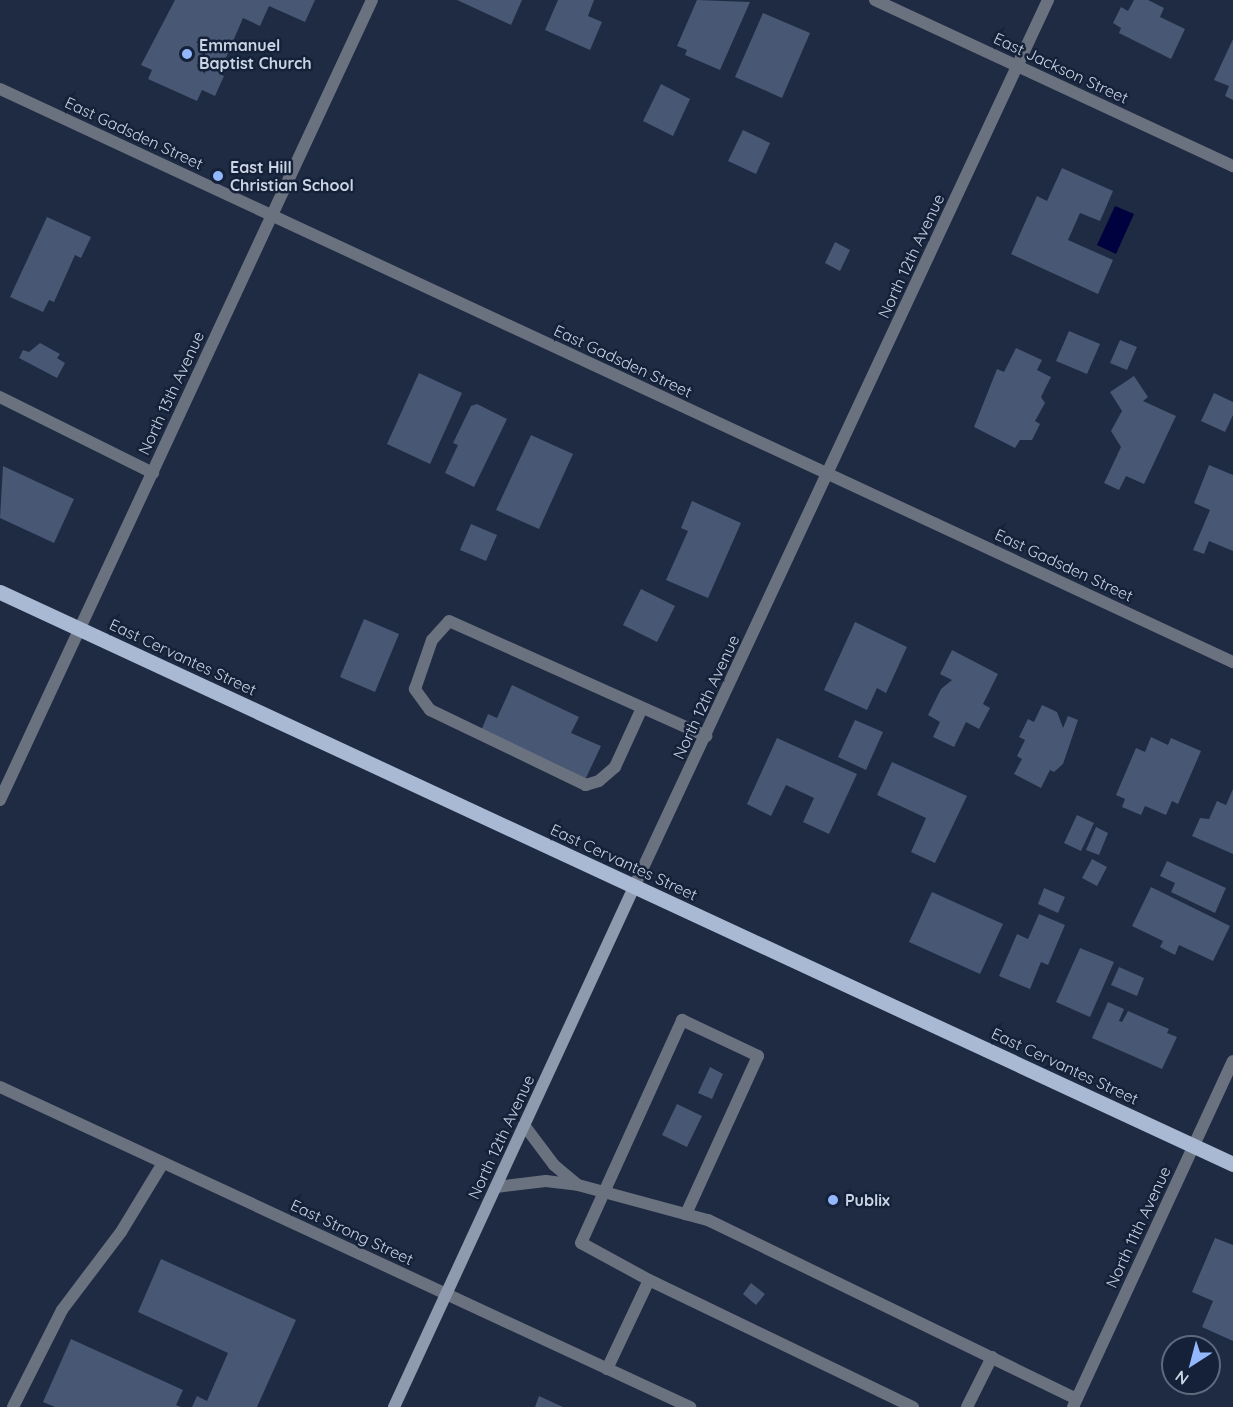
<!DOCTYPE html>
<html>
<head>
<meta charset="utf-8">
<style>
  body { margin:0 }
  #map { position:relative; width:1233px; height:1407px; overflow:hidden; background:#1e2b43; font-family:Quicksand,sans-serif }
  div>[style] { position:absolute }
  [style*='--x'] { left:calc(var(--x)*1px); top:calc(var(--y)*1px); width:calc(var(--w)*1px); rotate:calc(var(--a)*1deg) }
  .water>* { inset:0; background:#00023f }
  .building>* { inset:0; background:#485773 }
  .lane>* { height:12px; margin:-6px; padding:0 6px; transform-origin:6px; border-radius:6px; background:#6b727f }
  .street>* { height:12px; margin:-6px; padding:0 6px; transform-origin:6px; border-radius:6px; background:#6b727f }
  .secondary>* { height:12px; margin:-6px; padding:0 6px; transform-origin:6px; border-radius:6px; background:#8e9aae }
  .primary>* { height:15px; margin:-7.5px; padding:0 7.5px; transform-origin:7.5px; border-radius:7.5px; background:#aab9d3 }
  .dots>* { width:16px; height:16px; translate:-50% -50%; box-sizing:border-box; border:3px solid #142139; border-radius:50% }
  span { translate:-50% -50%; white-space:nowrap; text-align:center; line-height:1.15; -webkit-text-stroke:5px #142139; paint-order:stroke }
  .poi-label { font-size:16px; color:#cbd4e4; font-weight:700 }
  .left { translate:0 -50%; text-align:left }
  .street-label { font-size:16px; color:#cbd4e4 }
  .north { position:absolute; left:1161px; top:1335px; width:60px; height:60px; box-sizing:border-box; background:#142139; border:2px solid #5d697d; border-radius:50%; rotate:216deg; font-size:16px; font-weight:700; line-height:24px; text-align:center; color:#cbd4e4 }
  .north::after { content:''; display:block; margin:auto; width:21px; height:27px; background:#92b7fd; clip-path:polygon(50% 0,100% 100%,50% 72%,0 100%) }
</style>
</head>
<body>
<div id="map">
  <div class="water">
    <div style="clip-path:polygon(1115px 206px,1134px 214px,1116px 254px,1097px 245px)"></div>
  </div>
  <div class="building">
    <div style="clip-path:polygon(175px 0,315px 0,305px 22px,269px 6px,260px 26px,243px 18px,219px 74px,224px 76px,215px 96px,202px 90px,197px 101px,148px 79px,152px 70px,141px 65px)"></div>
    <div style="clip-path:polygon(457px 0,522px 0,511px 25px)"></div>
    <div style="clip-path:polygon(558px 0,594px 0,588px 16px,602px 22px,590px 50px,545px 30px)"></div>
    <div style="clip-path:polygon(697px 0,750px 2px,720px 70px,685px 55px,687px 50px,677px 46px)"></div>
    <div style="clip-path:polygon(1134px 0,1148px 0,1164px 8px,1160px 17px,1185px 29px,1171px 59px,1119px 33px,1121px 28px,1113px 23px,1121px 7px,1128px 11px)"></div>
    <div style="clip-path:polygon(763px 13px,810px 33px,782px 98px,735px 77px)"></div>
    <div style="clip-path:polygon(1233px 39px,1233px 100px,1225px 96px,1229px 86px,1214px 80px)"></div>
    <div style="clip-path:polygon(661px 84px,690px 99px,673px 136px,643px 121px)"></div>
    <div style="clip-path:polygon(743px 130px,770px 143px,756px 174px,728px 161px)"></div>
    <div style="clip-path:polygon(1062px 168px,1113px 191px,1100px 221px,1080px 213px,1068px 240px,1113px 260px,1098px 294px,1011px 254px,1037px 196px,1047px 201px)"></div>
    <div style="clip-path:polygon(47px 217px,91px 237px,81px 258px,75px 255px,54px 302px,49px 300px,43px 312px,10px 297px)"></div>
    <div style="clip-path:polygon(835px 242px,850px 250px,840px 271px,825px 263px)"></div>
    <div style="clip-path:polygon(1069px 331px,1100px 344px,1087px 374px,1056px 361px)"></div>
    <div style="clip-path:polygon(1120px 340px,1137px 347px,1127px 370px,1110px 363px)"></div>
    <div style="clip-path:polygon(40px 343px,60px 354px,57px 358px,65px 363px,57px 378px,19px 358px,23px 350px,29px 352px)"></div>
    <div style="clip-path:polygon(1016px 348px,1042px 360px,1037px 370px,1051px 377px,1041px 397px,1045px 403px,1035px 421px,1040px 424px,1032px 440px,1020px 440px,1015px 448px,974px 427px,997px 369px,1004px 372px)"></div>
    <div style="clip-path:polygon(419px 373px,462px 393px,430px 464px,387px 444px)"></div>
    <div style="clip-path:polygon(1134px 376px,1148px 397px,1143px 401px,1176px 416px,1144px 484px,1126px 476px,1119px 490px,1104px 483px,1121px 447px,1111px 431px,1122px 411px,1110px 392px)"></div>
    <div style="clip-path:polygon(1214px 393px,1233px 402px,1233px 415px,1225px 432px,1201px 421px)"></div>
    <div style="clip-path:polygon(477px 404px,507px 419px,474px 487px,445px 473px,458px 445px,453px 443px,471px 406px)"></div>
    <div style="clip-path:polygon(531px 435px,573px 454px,539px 529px,496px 510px)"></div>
    <div style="clip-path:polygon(1209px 465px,1233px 475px,1233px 551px,1209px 541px,1204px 554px,1193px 550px,1210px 510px,1194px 503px)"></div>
    <div style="clip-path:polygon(3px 466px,74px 499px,54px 543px,0 518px)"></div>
    <div style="clip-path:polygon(692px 501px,741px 523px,708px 598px,666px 580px,688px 531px,681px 528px)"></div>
    <div style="clip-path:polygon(471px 524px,497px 535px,486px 561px,460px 550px)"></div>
    <div style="clip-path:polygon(641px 589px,675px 606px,657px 642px,623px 625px)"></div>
    <div style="clip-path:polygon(364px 619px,399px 634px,375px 692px,340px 677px)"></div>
    <div style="clip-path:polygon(855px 622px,907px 647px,886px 693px,877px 688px,867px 710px,824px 690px)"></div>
    <div style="clip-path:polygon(952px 650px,998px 674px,983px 704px,990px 708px,979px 729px,966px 722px,954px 747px,933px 737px,940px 722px,928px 715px,941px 689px,952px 680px,940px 674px)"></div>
    <div style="clip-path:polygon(512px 685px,579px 717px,571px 733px,601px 746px,585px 780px,481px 731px,488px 714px,497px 718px)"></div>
    <div style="clip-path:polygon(1042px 705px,1057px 712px,1063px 728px,1068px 716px,1078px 720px,1063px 764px,1054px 772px,1050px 770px,1041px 788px,1014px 774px,1022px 759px,1017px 756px,1025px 740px,1019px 737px,1028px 719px,1034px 722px)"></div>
    <div style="clip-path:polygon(855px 720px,883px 732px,866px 770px,838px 757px)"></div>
    <div style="clip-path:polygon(1151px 737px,1168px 745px,1171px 738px,1201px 751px,1178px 804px,1172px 801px,1166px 815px,1145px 806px,1141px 815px,1122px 807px,1125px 799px,1116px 795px,1136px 748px,1145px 752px)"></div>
    <div style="clip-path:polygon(777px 738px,857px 774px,829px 834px,803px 822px,814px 798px,786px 785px,771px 816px,747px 804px)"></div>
    <div style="clip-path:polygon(892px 762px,967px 796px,935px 863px,911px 852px,926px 818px,877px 795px)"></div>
    <div style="clip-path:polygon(1233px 789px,1233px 854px,1192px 836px,1200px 818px,1209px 819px,1217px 801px,1226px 805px)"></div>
    <div style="clip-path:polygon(1077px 815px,1094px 823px,1081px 851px,1064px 843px)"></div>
    <div style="clip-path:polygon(1096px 827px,1108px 833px,1099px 855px,1086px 850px)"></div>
    <div style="clip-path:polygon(1092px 859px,1107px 867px,1097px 886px,1082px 878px)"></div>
    <div style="clip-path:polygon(1167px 861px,1226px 888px,1215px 913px,1171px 892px,1175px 883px,1160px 876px)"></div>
    <div style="clip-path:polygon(1151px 887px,1230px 926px,1213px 961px,1179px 945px,1175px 955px,1160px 947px,1163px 941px,1132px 926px)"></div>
    <div style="clip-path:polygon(1044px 888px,1065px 897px,1058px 913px,1038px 904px)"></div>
    <div style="clip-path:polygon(932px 892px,1003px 924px,980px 974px,909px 942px)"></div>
    <div style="clip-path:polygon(1039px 914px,1065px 925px,1048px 965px,1041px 962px,1030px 989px,999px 976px,1017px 934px,1028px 939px)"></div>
    <div style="clip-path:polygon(1080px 948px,1114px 962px,1090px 1017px,1056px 1002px)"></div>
    <div style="clip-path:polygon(1119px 967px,1144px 978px,1137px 996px,1111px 985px)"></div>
    <div style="clip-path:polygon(1108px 1002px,1124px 1009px,1119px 1021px,1122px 1022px,1128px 1011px,1169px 1029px,1167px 1033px,1177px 1037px,1162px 1069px,1092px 1038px)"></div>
    <div style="clip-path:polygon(710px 1067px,723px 1074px,712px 1099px,698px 1093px)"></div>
    <div style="clip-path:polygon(677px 1104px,702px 1116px,687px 1147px,662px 1135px)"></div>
    <div style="clip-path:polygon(1215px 1238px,1233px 1245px,1233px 1341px,1202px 1327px,1213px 1301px,1192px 1292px)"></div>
    <div style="clip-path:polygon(161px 1259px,296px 1320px,257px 1407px,192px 1407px,197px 1396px,207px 1401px,228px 1353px,138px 1312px)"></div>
    <div style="clip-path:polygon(751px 1283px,765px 1294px,756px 1305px,743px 1294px)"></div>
    <div style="clip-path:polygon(71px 1339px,183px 1390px,176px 1405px,181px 1407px,55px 1407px,43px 1402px)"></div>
    <div style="clip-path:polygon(539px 1396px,563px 1407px,535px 1407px)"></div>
  </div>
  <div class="lane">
    <div style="--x:0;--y:397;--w:171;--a:26.4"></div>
    <div style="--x:642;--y:708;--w:65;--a:114.6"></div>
    <div style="--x:615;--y:767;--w:21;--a:139"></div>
    <div style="--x:599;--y:781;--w:14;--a:163"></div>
    <div style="--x:586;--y:785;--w:173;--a:-154.3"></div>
    <div style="--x:430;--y:710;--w:26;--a:-126"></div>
    <div style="--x:415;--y:689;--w:52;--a:-70.9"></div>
    <div style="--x:432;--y:640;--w:25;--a:-48"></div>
    <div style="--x:449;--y:621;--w:282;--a:24.1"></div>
    <div style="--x:524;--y:1125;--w:50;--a:53.1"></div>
    <div style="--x:554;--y:1165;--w:30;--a:40"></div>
    <div style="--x:496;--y:1187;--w:50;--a:-6.8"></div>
    <div style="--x:546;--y:1181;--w:32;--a:7"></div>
    <div style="--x:578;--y:1185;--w:135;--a:15.1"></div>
    <div style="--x:708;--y:1220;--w:409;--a:25.9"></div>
    <div style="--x:649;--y:1280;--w:77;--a:-151.4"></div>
    <div style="--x:581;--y:1243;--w:245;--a:-65.6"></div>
    <div style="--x:682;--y:1020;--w:84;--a:25.3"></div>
    <div style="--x:758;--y:1056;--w:174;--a:114.5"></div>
    <div style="--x:607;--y:1369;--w:98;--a:-64.7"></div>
    <div style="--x:649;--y:1280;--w:293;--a:25.7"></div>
    <div style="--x:13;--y:1407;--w:109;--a:-63.2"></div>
    <div style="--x:62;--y:1310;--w:98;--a:-52.9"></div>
    <div style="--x:121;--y:1232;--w:81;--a:-58.7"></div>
    <div style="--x:967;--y:1407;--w:56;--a:-63.4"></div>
  </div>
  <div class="street">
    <div style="--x:875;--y:0;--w:395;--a:24.9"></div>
    <div style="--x:0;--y:89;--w:1360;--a:24.93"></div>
    <div style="--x:0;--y:800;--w:882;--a:-65.06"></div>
    <div style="--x:634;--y:887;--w:979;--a:-64.98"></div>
    <div style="--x:0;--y:1087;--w:761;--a:24.88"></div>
    <div style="--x:1073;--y:1407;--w:381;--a:-65.2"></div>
  </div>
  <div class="secondary">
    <div style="--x:394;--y:1407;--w:573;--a:-65.22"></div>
  </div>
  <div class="primary">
    <div style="--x:0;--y:592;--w:1359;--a:24.89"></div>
  </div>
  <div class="dots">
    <div style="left:187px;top:54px;background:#92b7fd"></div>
    <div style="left:218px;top:176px;background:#92b7fd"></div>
    <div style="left:833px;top:1200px;background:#92b7fd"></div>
  </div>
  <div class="poi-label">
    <span class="left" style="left:199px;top:54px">Emmanuel<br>Baptist Church</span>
    <span class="left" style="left:230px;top:176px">East Hill<br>Christian School</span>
    <span class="left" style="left:845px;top:1200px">Publix</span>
  </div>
  <div class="street-label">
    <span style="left:1061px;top:68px;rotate:25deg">East Jackson Street</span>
    <span style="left:134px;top:133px;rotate:25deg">East Gadsden Street</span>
    <span style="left:911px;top:256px;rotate:-65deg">North 12th Avenue</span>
    <span style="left:623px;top:361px;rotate:25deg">East Gadsden Street</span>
    <span style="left:171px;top:393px;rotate:-65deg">North 13th Avenue</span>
    <span style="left:1064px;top:565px;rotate:25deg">East Gadsden Street</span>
    <span style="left:183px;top:657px;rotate:25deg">East Cervantes Street</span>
    <span style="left:706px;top:697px;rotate:-65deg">North 12th Avenue</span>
    <span style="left:624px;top:862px;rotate:25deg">East Cervantes Street</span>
    <span style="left:1065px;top:1066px;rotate:25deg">East Cervantes Street</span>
    <span style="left:501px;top:1137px;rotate:-65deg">North 12th Avenue</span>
    <span style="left:1138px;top:1227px;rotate:-65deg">North 11th Avenue</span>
    <span style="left:352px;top:1232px;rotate:25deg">East Strong Street</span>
  </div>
  <div class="north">N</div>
</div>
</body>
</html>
